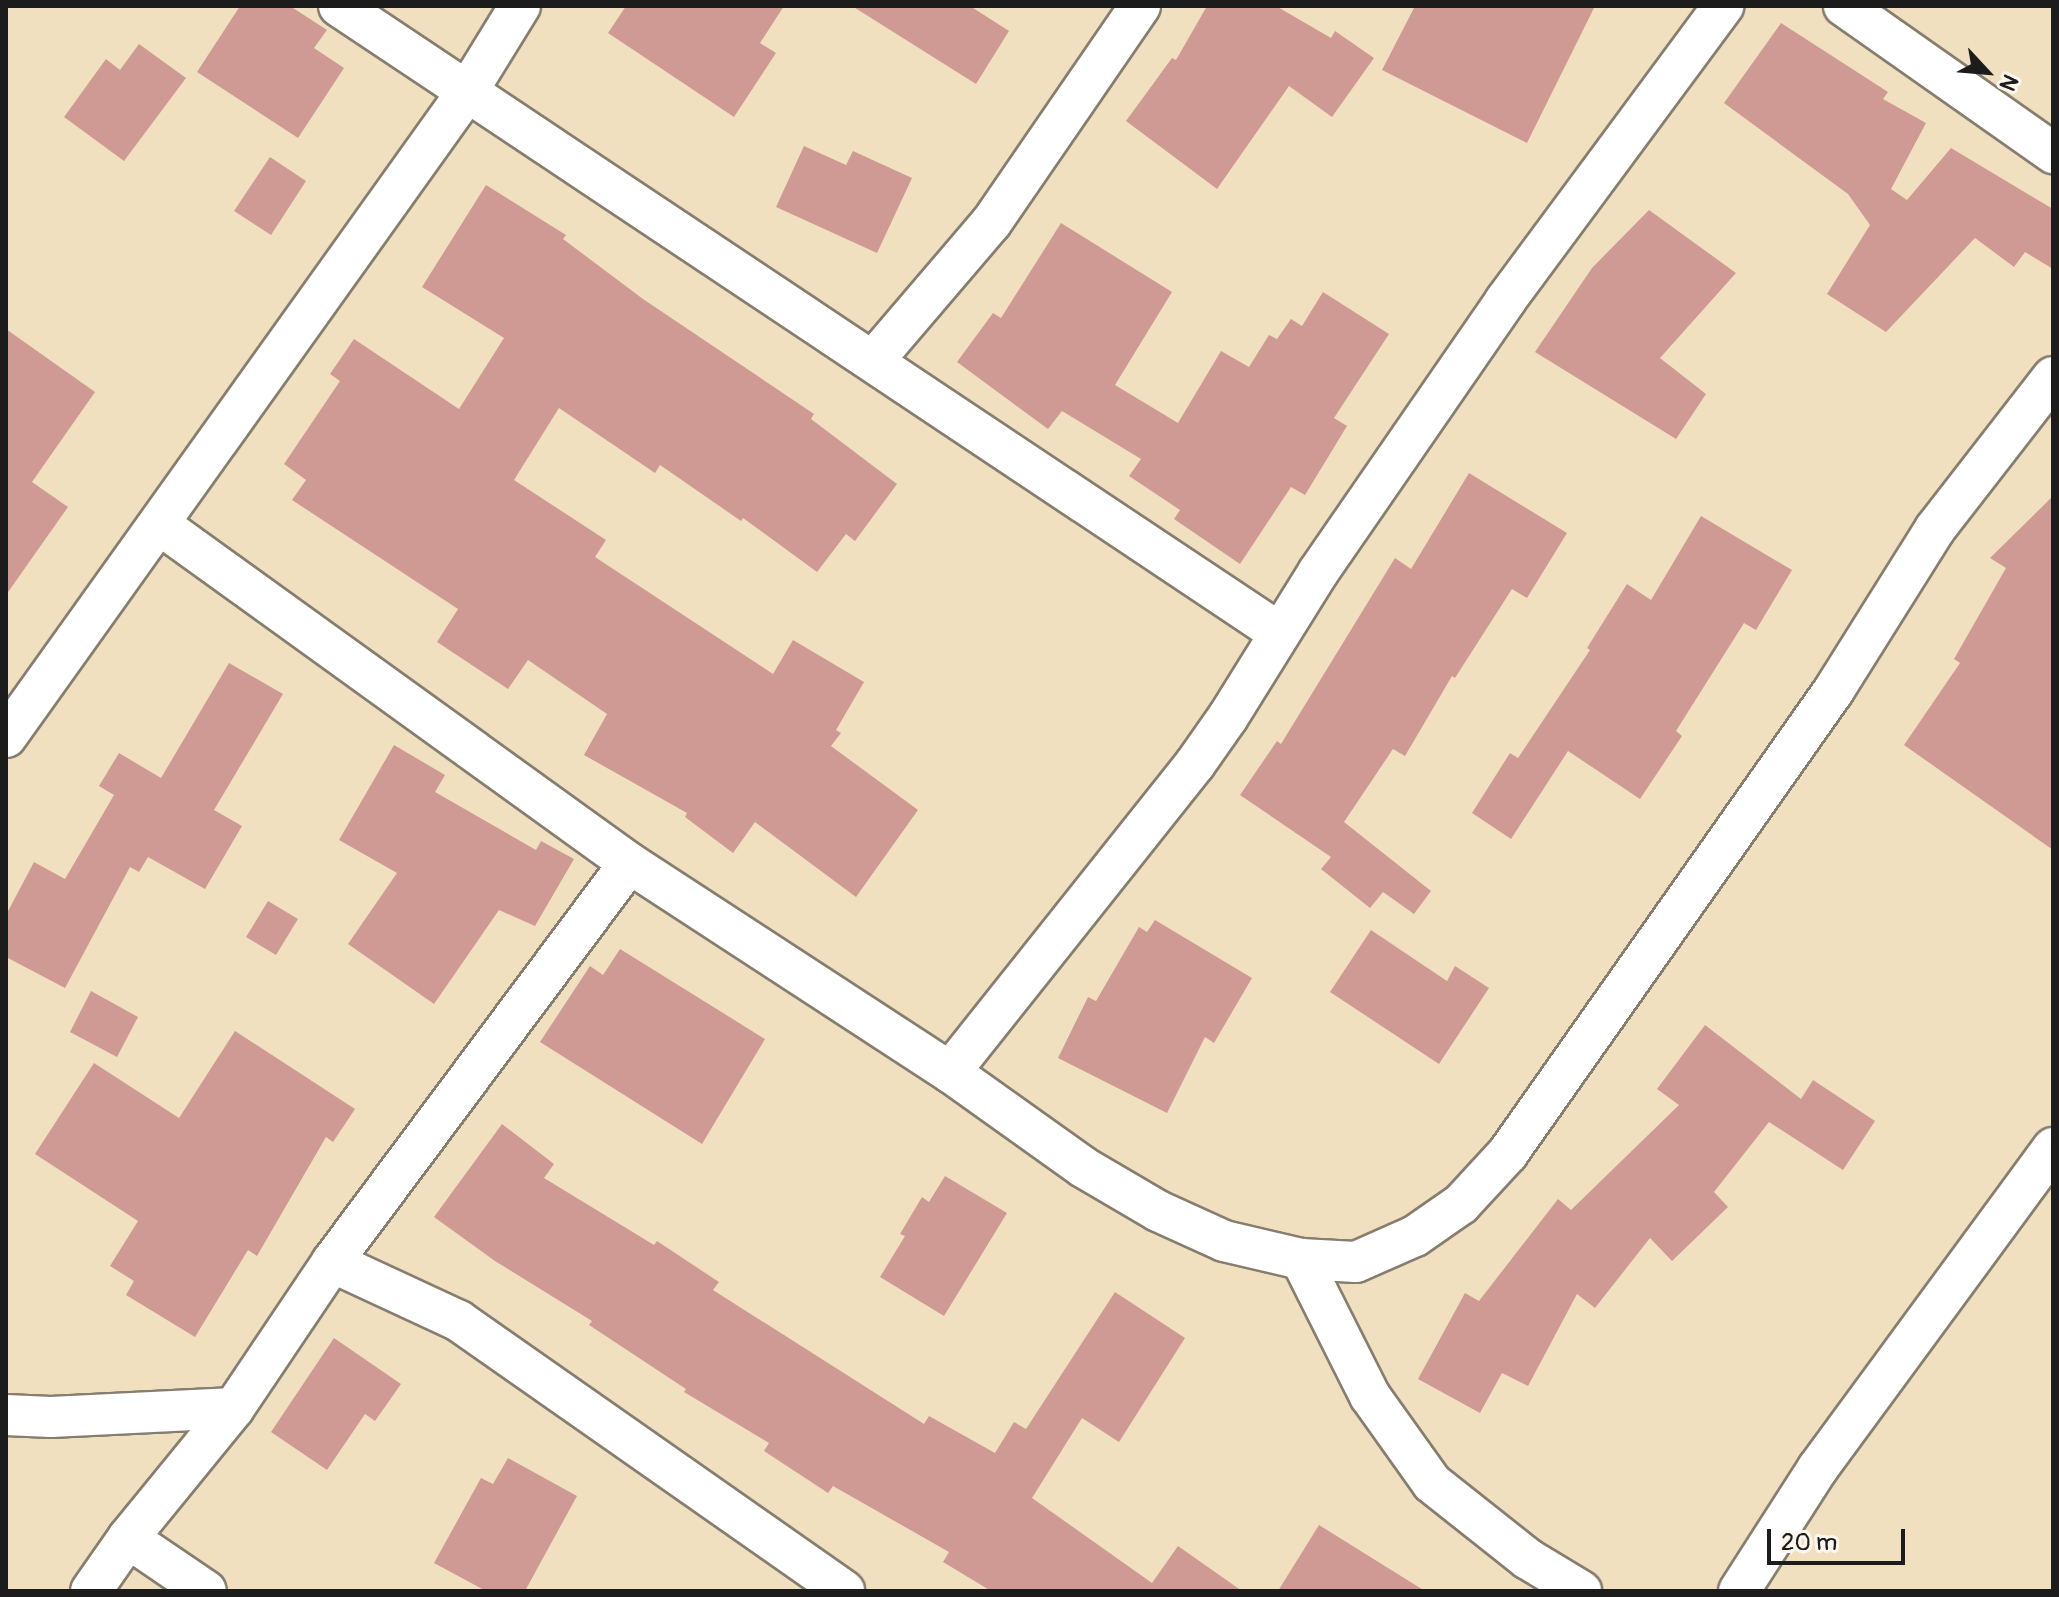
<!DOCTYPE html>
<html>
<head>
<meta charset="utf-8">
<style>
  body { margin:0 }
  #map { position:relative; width:2059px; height:1597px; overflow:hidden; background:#f0e0c0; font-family:Pangolin,sans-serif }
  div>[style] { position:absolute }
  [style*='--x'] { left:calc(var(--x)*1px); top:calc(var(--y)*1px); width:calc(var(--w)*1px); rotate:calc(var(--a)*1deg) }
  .building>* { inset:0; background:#d09a94 }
  .roads { filter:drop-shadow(2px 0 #867e6e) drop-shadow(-2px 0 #867e6e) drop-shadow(0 2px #867e6e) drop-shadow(0 -2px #867e6e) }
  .minor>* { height:40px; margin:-20px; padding:0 20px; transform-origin:20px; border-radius:20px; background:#fff }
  span { translate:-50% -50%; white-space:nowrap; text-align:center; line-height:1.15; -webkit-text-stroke:7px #fbf7ec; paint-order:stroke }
  .frame { position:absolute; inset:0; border:8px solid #1c1c1c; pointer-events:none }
  .north { position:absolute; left:1947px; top:32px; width:80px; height:80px; -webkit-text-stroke:6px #fbf7ec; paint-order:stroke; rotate:116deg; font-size:22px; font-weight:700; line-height:32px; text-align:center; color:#1c1c1c }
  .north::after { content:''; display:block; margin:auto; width:28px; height:36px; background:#1c1c1c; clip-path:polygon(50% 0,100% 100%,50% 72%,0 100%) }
  .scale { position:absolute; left:1767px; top:1529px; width:138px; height:36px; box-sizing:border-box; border:4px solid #1c1c1c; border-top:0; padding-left:10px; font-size:24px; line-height:28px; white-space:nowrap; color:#1c1c1c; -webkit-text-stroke:6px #fbf7ec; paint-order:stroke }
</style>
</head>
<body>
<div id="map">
  <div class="building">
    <div style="clip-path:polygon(240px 6px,290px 6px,327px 30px,314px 48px,344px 68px,298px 138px,197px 72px)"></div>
    <div style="clip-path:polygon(626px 6px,784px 6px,760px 43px,776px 53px,734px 117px,608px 33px)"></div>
    <div style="clip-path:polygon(852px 6px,970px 6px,1009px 31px,976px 84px)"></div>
    <div style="clip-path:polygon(1207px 6px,1276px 6px,1331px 38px,1335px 31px,1374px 58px,1332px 117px,1289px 86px,1217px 189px,1126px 121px,1172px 58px,1176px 60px)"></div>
    <div style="clip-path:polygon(1415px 6px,1595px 6px,1527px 143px,1382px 70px)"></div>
    <div style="clip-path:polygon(1781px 23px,1888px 92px,1883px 99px,1926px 123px,1891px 189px,1907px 200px,1951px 148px,2053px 209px,2053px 269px,2025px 252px,2014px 267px,1975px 238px,1886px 332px,1827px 294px,1870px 225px,1848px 194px,1724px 103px)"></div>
    <div style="clip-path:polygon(139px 44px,186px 78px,124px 161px,64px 117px,106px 59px,120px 70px)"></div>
    <div style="clip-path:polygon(804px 146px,846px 165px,853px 151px,912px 178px,877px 253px,776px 207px)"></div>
    <div style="clip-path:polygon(270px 157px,306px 181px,271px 235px,234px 211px)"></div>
    <div style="clip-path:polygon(486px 185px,566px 235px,563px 239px,643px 299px,814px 414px,811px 419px,897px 484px,855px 541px,846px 534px,817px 572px,743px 518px,741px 521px,660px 465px,655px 473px,559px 408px,514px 480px,606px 540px,595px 557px,773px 674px,793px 640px,864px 682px,836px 730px,841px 733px,831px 746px,918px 810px,856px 897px,755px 822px,733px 853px,685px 817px,687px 813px,584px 755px,607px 714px,528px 660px,508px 689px,437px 642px,458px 609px,292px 500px,306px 480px,284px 464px,340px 381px,330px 374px,354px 339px,459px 409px,504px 338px,422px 287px)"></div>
    <div style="clip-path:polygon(1649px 210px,1736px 273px,1660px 358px,1706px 394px,1676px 439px,1535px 352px,1592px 268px)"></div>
    <div style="clip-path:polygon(1061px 223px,1172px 292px,1115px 385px,1178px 423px,1221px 351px,1249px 367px,1269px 335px,1277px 339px,1291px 319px,1302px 326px,1323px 292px,1389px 334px,1334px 418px,1347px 426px,1305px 495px,1291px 487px,1240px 564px,1174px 519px,1180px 510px,1129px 476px,1141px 459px,1062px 411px,1048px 429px,957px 362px,993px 313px,1001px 318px)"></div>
    <div style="clip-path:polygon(6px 329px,95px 392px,32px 482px,68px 507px,6px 595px)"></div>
    <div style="clip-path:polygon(1469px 473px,1567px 533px,1527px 598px,1512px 589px,1455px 678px,1452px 676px,1405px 756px,1393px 749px,1344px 822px,1431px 891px,1414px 914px,1383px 892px,1370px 908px,1321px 869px,1331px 857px,1240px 795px,1277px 741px,1281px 744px,1395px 558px,1411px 569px)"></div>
    <div style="clip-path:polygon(2053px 496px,2053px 850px,1904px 745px,1960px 663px,1954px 659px,2006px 568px,1990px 558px)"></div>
    <div style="clip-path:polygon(1701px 516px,1792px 570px,1756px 630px,1744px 623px,1676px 731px,1682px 736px,1640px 799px,1568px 751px,1511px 839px,1472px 813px,1510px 753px,1518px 758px,1590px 650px,1587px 648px,1627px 584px,1651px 600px)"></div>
    <div style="clip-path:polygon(229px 663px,283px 694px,214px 810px,242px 826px,205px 889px,148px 857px,139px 872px,130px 867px,65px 988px,6px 957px,6px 915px,34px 862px,65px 879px,114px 795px,99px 786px,119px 753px,161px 778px)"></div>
    <div style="clip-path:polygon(394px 745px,445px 775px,435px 792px,536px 850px,541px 841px,574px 859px,535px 926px,499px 910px,434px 1004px,348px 944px,397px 873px,339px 840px)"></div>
    <div style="clip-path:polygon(268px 901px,298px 919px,276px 955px,246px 937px)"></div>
    <div style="clip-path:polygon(1155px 920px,1252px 978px,1214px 1043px,1205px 1037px,1167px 1113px,1058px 1058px,1088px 997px,1096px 1001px,1139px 927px,1147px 932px)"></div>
    <div style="clip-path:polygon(1371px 930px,1447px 981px,1455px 966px,1489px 988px,1439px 1064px,1330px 992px)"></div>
    <div style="clip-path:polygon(620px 949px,765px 1039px,702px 1144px,540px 1042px,590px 966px,603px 975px)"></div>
    <div style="clip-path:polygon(91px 991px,138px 1017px,117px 1057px,70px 1032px)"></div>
    <div style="clip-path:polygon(1705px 1025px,1801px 1099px,1813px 1080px,1875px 1121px,1843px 1170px,1769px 1122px,1714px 1192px,1728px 1207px,1672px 1261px,1650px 1238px,1595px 1308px,1577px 1294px,1528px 1386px,1502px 1373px,1480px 1413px,1418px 1379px,1465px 1293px,1479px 1301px,1558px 1199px,1571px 1210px,1679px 1105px,1657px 1089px)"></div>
    <div style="clip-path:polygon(235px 1031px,355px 1109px,333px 1142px,326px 1137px,257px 1256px,248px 1250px,195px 1337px,126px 1295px,134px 1281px,110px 1266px,138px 1221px,35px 1154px,94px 1063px,179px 1118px)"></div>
    <div style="clip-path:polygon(502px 1124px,554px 1164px,544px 1178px,654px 1245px,657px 1241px,719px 1282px,713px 1290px,924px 1424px,929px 1416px,995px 1453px,1014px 1422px,1026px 1429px,1115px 1292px,1185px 1338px,1119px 1442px,1082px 1418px,1032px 1498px,1152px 1583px,1178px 1546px,1242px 1591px,991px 1591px,943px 1562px,949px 1552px,833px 1486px,828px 1493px,764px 1451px,769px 1443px,684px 1392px,686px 1389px,589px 1325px,592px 1321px,495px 1261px,434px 1217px)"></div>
    <div style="clip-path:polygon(945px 1176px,1007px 1213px,944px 1316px,880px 1277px,905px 1236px,900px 1234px,922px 1197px,929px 1202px)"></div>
    <div style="clip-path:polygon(334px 1338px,401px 1384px,375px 1421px,365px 1414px,327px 1470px,271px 1432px)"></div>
    <div style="clip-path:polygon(508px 1458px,577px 1496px,525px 1591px,486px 1591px,434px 1563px,481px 1478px,493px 1484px)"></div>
    <div style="clip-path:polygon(1319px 1525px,1425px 1591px,1278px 1591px)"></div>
  </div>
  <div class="roads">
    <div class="minor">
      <div style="--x:339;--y:6;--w:1129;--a:33.69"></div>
      <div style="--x:1844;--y:6;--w:256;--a:35.1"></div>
      <div style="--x:873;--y:361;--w:182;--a:-49.5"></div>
      <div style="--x:991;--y:223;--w:263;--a:-55.5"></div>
      <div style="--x:159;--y:524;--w:580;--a:35.8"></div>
      <div style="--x:629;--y:863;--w:383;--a:33.1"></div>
      <div style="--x:950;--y:1072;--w:163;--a:35.5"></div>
      <div style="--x:1083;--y:1167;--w:87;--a:30.4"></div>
      <div style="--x:1158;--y:1211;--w:72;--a:24.4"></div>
      <div style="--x:1224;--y:1241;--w:79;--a:13.2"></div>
      <div style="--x:1301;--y:1259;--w:55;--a:3.1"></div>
      <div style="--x:1356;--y:1262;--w:64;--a:-23.8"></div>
      <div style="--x:1415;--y:1236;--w:56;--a:-34.8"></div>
      <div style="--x:1461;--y:1204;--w:69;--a:-47.3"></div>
      <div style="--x:1508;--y:1153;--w:566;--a:-54.85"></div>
      <div style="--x:1834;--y:690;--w:190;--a:-57.9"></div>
      <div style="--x:1935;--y:529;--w:192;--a:-52.2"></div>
      <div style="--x:6;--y:737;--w:793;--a:-54.45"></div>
      <div style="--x:467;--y:92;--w:101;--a:-58.4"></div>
      <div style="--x:950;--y:1072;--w:394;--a:-51.5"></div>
      <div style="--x:1195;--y:764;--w:57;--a:-54.9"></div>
      <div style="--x:1228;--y:717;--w:172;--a:-58.1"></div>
      <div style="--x:1319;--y:571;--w:328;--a:-55.4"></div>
      <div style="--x:1505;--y:301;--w:367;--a:-53.5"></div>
      <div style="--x:1301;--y:1259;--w:153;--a:63.3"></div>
      <div style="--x:1370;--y:1396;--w:107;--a:54.5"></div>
      <div style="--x:1432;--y:1483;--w:122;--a:38.4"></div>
      <div style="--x:1528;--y:1559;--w:62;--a:31.1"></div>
      <div style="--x:332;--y:1262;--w:140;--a:24.9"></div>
      <div style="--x:459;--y:1321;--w:470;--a:35"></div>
      <div style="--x:6;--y:1415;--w:45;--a:2.5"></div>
      <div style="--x:51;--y:1417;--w:183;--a:-2.8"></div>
      <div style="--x:128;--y:1538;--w:94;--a:34.2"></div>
      <div style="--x:91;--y:1591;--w:65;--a:-55.1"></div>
      <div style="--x:128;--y:1538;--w:168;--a:-50.8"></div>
      <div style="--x:234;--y:1408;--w:176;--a:-56.1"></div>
      <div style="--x:332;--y:1262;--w:497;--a:-53.3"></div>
      <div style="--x:1739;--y:1591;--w:146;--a:-57.3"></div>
      <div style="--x:1818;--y:1468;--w:397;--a:-53.7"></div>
    </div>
  </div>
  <div class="frame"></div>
  <div class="north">N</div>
  <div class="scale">20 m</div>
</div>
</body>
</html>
